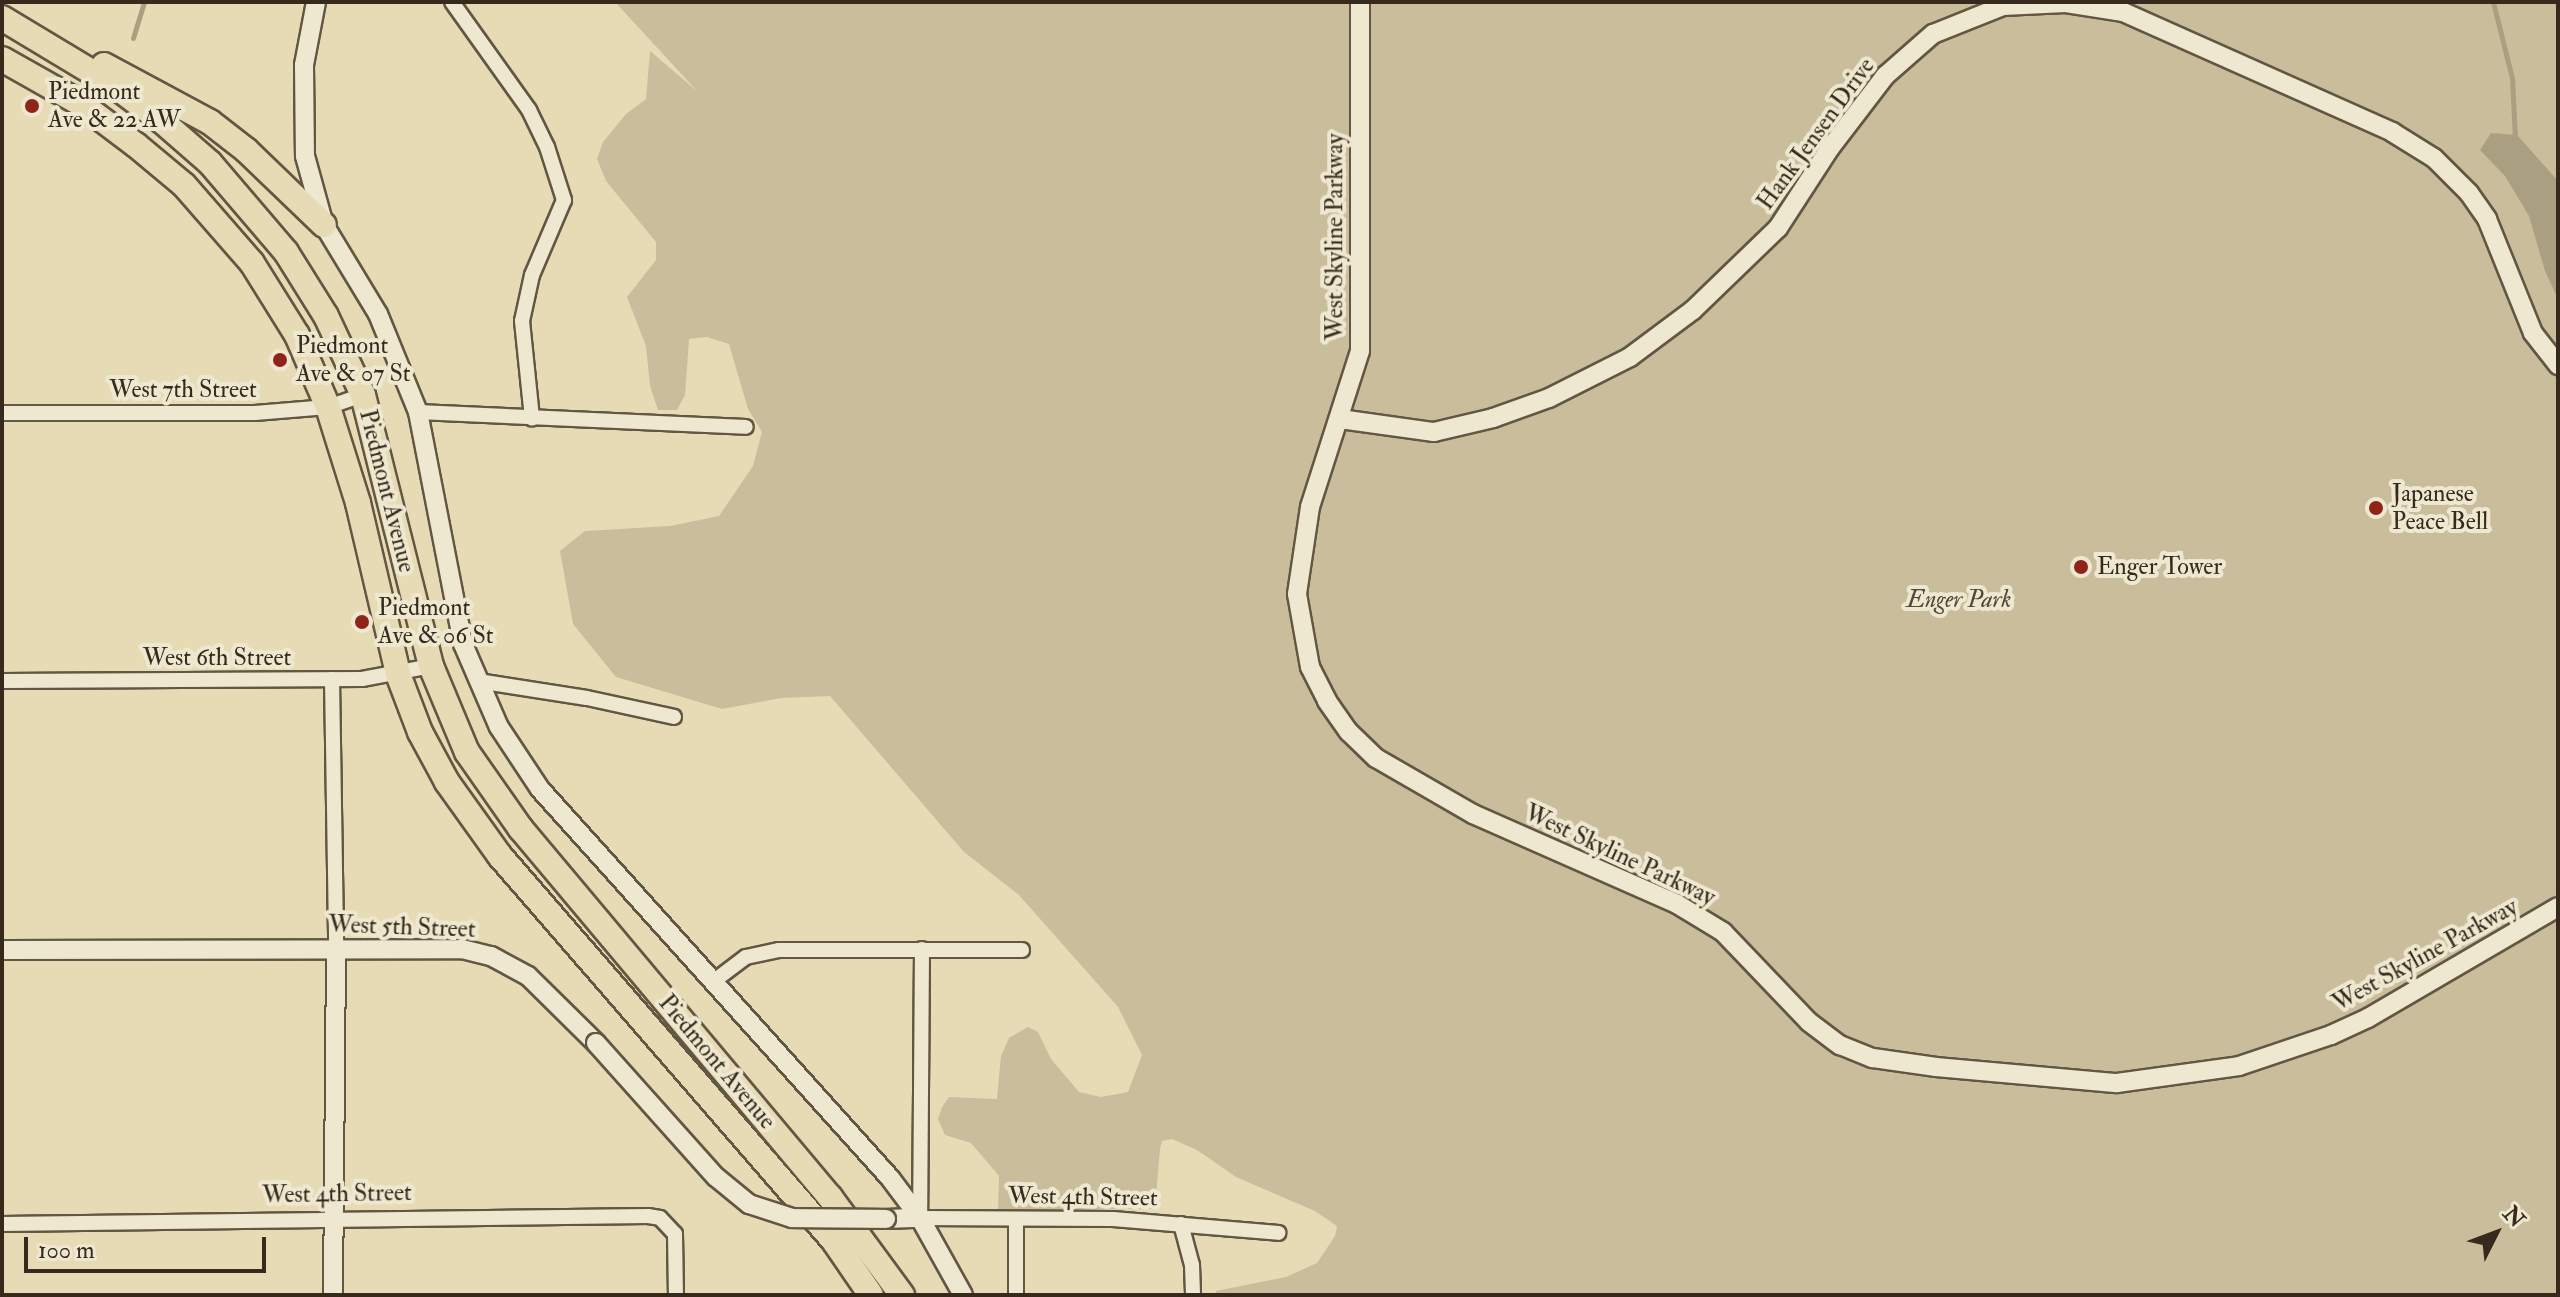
<!DOCTYPE html>
<html>
<head>
<meta charset="utf-8">
<style>
  body { margin:0 }
  #map { position:relative; width:2560px; height:1297px; overflow:hidden; background:#e7dbb6; font-family:"IM FELL Double Pica",serif }
  div>[style] { position:absolute }
  [style*='--x'] { left:calc(var(--x)*1px); top:calc(var(--y)*1px); width:calc(var(--w)*1px); rotate:calc(var(--a)*1deg) }
  .green>* { inset:0; background:#c9bd9c }
  .water>* { inset:0; background:#ab9f82 }
  .stream>* { height:5px; margin:-2.5px; padding:0 2.5px; transform-origin:2.5px; border-radius:2.5px; background:#ab9f82 }
  .roads { filter:drop-shadow(2px 0 #635642) drop-shadow(-2px 0 #635642) drop-shadow(0 2px #635642) drop-shadow(0 -2px #635642) }
  .minor>* { height:14px; margin:-7px; padding:0 7px; transform-origin:7px; border-radius:7px; background:#efe8d0 }
  .tertiary>* { height:18px; margin:-9px; padding:0 9px; transform-origin:9px; border-radius:9px; background:#efe8d0 }
  .trunk>* { height:24px; margin:-12px; padding:0 12px; transform-origin:12px; border-radius:12px; background:#e7dbb6 }
  .bridges { filter:drop-shadow(2px 0 #635642) drop-shadow(-2px 0 #635642) drop-shadow(0 2px #635642) drop-shadow(0 -2px #635642) }
  .tertiary-bridge>* { height:18px; margin:-9px; padding:0 9px; transform-origin:9px; border-radius:9px; background:#efe8d0 }
  .dots>* { width:22px; height:22px; translate:-50% -50%; box-sizing:border-box; border:4px solid #efe8d0; border-radius:50% }
  span { translate:-50% -50%; white-space:nowrap; text-align:center; line-height:1.15; -webkit-text-stroke:8px #efe8d0; paint-order:stroke }
  .poi-label { font-size:24px; color:#372a1c }
  .left { translate:0 -50%; text-align:left }
  .street-label { font-size:24px; color:#372a1c }
  .park-label { font-size:24px; color:#544736; font-style:italic }
  .frame { position:absolute; inset:0; border:4px solid #372a1c; pointer-events:none }
  .north { position:absolute; left:2456px; top:1193px; width:80px; height:80px; -webkit-text-stroke:6px #efe8d0; paint-order:stroke; rotate:48deg; font-size:22px; font-weight:700; line-height:32px; text-align:center; color:#372a1c }
  .north::after { content:''; display:block; margin:auto; width:28px; height:36px; background:#372a1c; clip-path:polygon(50% 0,100% 100%,50% 72%,0 100%) }
  .scale { position:absolute; left:24px; top:1237px; width:242px; height:36px; box-sizing:border-box; border:4px solid #372a1c; border-top:0; padding-left:10px; font-size:24px; line-height:28px; white-space:nowrap; color:#372a1c; -webkit-text-stroke:6px #efe8d0; paint-order:stroke }
</style>
</head>
<body>
<div id="map">
  <div class="green">
    <div style="clip-path:polygon(615px 2px,2558px 2px,2558px 1295px,1215px 1295px,1216px 1291px,1286px 1277px,1317px 1263px,1335px 1236px,1337px 1226px,1315px 1211px,1236px 1177px,1197px 1150px,1172px 1139px,1162px 1141px,1160px 1149px,1155px 1209px,998px 1210px,999px 1176px,971px 1143px,945px 1135px,938px 1119px,942px 1107px,949px 1097px,997px 1099px,1001px 1056px,1009px 1038px,1028px 1027px,1038px 1032px,1051px 1059px,1079px 1092px,1101px 1097px,1128px 1092px,1142px 1055px,1118px 1007px,1019px 895px,964px 852px,830px 696px,781px 698px,722px 709px,616px 677px,573px 624px,560px 551px,585px 531px,670px 526px,719px 516px,753px 466px,762px 432px,748px 409px,729px 344px,707px 337px,689px 339px,685px 395px,677px 410px,658px 410px,650px 386px,646px 346px,627px 297px,656px 260px,656px 242px,606px 181px,597px 159px,603px 142px,626px 114px,646px 99px,650px 51px,697px 91px)"></div>
  </div>
  <div class="water">
    <div style="clip-path:polygon(2491px 133px,2517px 135px,2558px 181px,2558px 299px,2545px 271px,2529px 216px,2505px 176px,2480px 150px)"></div>
  </div>
  <div class="stream">
    <div style="--x:2493;--y:2;--w:78;--a:76"></div>
    <div style="--x:2512;--y:78;--w:61;--a:87.2"></div>
    <div style="--x:133;--y:38;--w:38;--a:-73"></div>
  </div>
  <div class="roads">
    <div class="minor">
      <div style="--x:452;--y:2;--w:133;--a:54.5"></div>
      <div style="--x:529;--y:110;--w:41;--a:64.1"></div>
      <div style="--x:547;--y:147;--w:56;--a:72.2"></div>
      <div style="--x:564;--y:200;--w:82;--a:113.1"></div>
      <div style="--x:532;--y:275;--w:47;--a:102.3"></div>
      <div style="--x:522;--y:321;--w:98;--a:84.1"></div>
      <div style="--x:418;--y:412;--w:328;--a:2.6"></div>
      <div style="--x:2;--y:413;--w:253;--a:0"></div>
      <div style="--x:255;--y:413;--w:73;--a:-4.7"></div>
      <div style="--x:328;--y:407;--w:37;--a:-19"></div>
      <div style="--x:332;--y:679;--w:268;--a:89.1"></div>
      <div style="--x:2;--y:681;--w:360;--a:-0.3"></div>
      <div style="--x:362;--y:679;--w:70;--a:-10.7"></div>
      <div style="--x:478;--y:681;--w:110;--a:8.9"></div>
      <div style="--x:587;--y:698;--w:89;--a:12.3"></div>
      <div style="--x:922;--y:949;--w:269;--a:90.4"></div>
      <div style="--x:920;--y:1218;--w:193;--a:0.3"></div>
      <div style="--x:1113;--y:1219;--w:166;--a:4.8"></div>
      <div style="--x:714;--y:981;--w:40;--a:-37"></div>
      <div style="--x:746;--y:957;--w:34;--a:-12"></div>
      <div style="--x:779;--y:950;--w:243;--a:0"></div>
      <div style="--x:2;--y:1224;--w:646;--a:-0.71"></div>
      <div style="--x:648;--y:1216;--w:12;--a:9"></div>
      <div style="--x:660;--y:1218;--w:22;--a:47"></div>
      <div style="--x:675;--y:1234;--w:61;--a:89.1"></div>
      <div style="--x:1181;--y:1224;--w:42;--a:75"></div>
      <div style="--x:1192;--y:1265;--w:30;--a:88"></div>
      <div style="--x:1016;--y:1295;--w:75;--a:-90"></div>
    </div>
    <div class="tertiary">
      <div style="--x:316;--y:2;--w:64;--a:100.8"></div>
      <div style="--x:304;--y:65;--w:91;--a:89.4"></div>
      <div style="--x:305;--y:156;--w:72;--a:74.6"></div>
      <div style="--x:324;--y:225;--w:104;--a:58.8"></div>
      <div style="--x:378;--y:314;--w:106;--a:67.8"></div>
      <div style="--x:418;--y:412;--w:236;--a:79"></div>
      <div style="--x:463;--y:644;--w:90;--a:66.6"></div>
      <div style="--x:499;--y:727;--w:74;--a:56.5"></div>
      <div style="--x:540;--y:789;--w:523;--a:48.02"></div>
      <div style="--x:890;--y:1178;--w:50;--a:53.1"></div>
      <div style="--x:920;--y:1218;--w:88;--a:60.8"></div>
      <div style="--x:1360;--y:2;--w:349;--a:90"></div>
      <div style="--x:1360;--y:351;--w:164;--a:107.8"></div>
      <div style="--x:1310;--y:507;--w:88;--a:98.5"></div>
      <div style="--x:1297;--y:594;--w:74;--a:79.9"></div>
      <div style="--x:1310;--y:667;--w:38;--a:63"></div>
      <div style="--x:1327;--y:701;--w:38;--a:55"></div>
      <div style="--x:1349;--y:732;--w:37;--a:44"></div>
      <div style="--x:1376;--y:758;--w:112;--a:30"></div>
      <div style="--x:1473;--y:814;--w:223;--a:23.8"></div>
      <div style="--x:1677;--y:904;--w:54;--a:31.3"></div>
      <div style="--x:1723;--y:932;--w:124;--a:46.3"></div>
      <div style="--x:1809;--y:1022;--w:39;--a:37"></div>
      <div style="--x:1840;--y:1045;--w:35;--a:22"></div>
      <div style="--x:1873;--y:1058;--w:64;--a:8.1"></div>
      <div style="--x:1936;--y:1067;--w:182;--a:5.1"></div>
      <div style="--x:2117;--y:1083;--w:123;--a:-7.9"></div>
      <div style="--x:2239;--y:1066;--w:97;--a:-18.6"></div>
      <div style="--x:2331;--y:1035;--w:41;--a:-24.7"></div>
      <div style="--x:2368;--y:1018;--w:220;--a:-30.3"></div>
      <div style="--x:1340;--y:419;--w:95;--a:7.9"></div>
      <div style="--x:1434;--y:432;--w:61;--a:-13.3"></div>
      <div style="--x:1493;--y:418;--w:59;--a:-19.7"></div>
      <div style="--x:1549;--y:398;--w:91;--a:-26.8"></div>
      <div style="--x:1630;--y:357;--w:79;--a:-36.7"></div>
      <div style="--x:1693;--y:310;--w:118;--a:-44"></div>
      <div style="--x:1778;--y:228;--w:95;--a:-57"></div>
      <div style="--x:1830;--y:148;--w:91;--a:-52.6"></div>
      <div style="--x:1885;--y:76;--w:64;--a:-41.2"></div>
      <div style="--x:1933;--y:34;--w:75;--a:-21.8"></div>
      <div style="--x:2003;--y:6;--w:63;--a:-2.7"></div>
      <div style="--x:2066;--y:3;--w:58;--a:9"></div>
      <div style="--x:2123;--y:12;--w:295;--a:24"></div>
      <div style="--x:2392;--y:132;--w:49;--a:31.8"></div>
      <div style="--x:2434;--y:158;--w:49;--a:45"></div>
      <div style="--x:2469;--y:193;--w:32;--a:55"></div>
      <div style="--x:2487;--y:219;--w:123;--a:68"></div>
      <div style="--x:2533;--y:333;--w:41;--a:52"></div>
      <div style="--x:2;--y:950;--w:460;--a:-0.1"></div>
      <div style="--x:462;--y:949;--w:30;--a:14"></div>
      <div style="--x:491;--y:956;--w:42;--a:28.4"></div>
      <div style="--x:528;--y:976;--w:95;--a:44.6"></div>
      <div style="--x:886;--y:1219;--w:34;--a:-2"></div>
      <div style="--x:333;--y:1295;--w:348;--a:-89.5"></div>
    </div>
    <div class="trunk">
      <div style="--x:2;--y:18;--w:128;--a:31"></div>
      <div style="--x:112;--y:84;--w:64;--a:36.7"></div>
      <div style="--x:163;--y:122;--w:62;--a:41.1"></div>
      <div style="--x:210;--y:163;--w:117;--a:49.5"></div>
      <div style="--x:286;--y:252;--w:75;--a:58"></div>
      <div style="--x:326;--y:316;--w:87;--a:64.9"></div>
      <div style="--x:363;--y:395;--w:279;--a:75.9"></div>
      <div style="--x:431;--y:666;--w:93;--a:67.3"></div>
      <div style="--x:467;--y:752;--w:94;--a:55"></div>
      <div style="--x:521;--y:829;--w:481;--a:50"></div>
      <div style="--x:830;--y:1197;--w:122;--a:53.7"></div>
      <div style="--x:2;--y:59;--w:90;--a:29.4"></div>
      <div style="--x:80;--y:103;--w:70;--a:36.9"></div>
      <div style="--x:136;--y:145;--w:62;--a:39.8"></div>
      <div style="--x:184;--y:185;--w:103;--a:48.9"></div>
      <div style="--x:252;--y:263;--w:85;--a:58"></div>
      <div style="--x:297;--y:335;--w:78;--a:66.7"></div>
      <div style="--x:328;--y:407;--w:101;--a:72.6"></div>
      <div style="--x:358;--y:503;--w:176;--a:76.8"></div>
      <div style="--x:398;--y:674;--w:62;--a:69.2"></div>
      <div style="--x:420;--y:732;--w:57;--a:61.6"></div>
      <div style="--x:447;--y:782;--w:91;--a:54.4"></div>
      <div style="--x:500;--y:856;--w:510;--a:49.06"></div>
      <div style="--x:834;--y:1241;--w:65;--a:55.6"></div>
      <div style="--x:104;--y:65;--w:120;--a:28.3"></div>
      <div style="--x:210;--y:122;--w:46;--a:37.9"></div>
      <div style="--x:246;--y:150;--w:108;--a:43.9"></div>
    </div>
  </div>
  <div class="bridges">
    <div class="tertiary-bridge">
      <div style="--x:596;--y:1043;--w:180;--a:48.2"></div>
      <div style="--x:716;--y:1177;--w:43;--a:39.3"></div>
      <div style="--x:749;--y:1204;--w:45;--a:18"></div>
      <div style="--x:792;--y:1218;--w:94;--a:0.6"></div>
    </div>
  </div>
  <div class="dots">
    <div style="left:32px;top:106px;background:#8f2418"></div>
    <div style="left:280px;top:360px;background:#8f2418"></div>
    <div style="left:2376px;top:508px;background:#8f2418"></div>
    <div style="left:2081px;top:567px;background:#8f2418"></div>
    <div style="left:362px;top:622px;background:#8f2418"></div>
  </div>
  <div class="poi-label">
    <span class="left" style="left:48px;top:106px">Piedmont<br>Ave &amp; 22 AW</span>
    <span class="left" style="left:296px;top:360px">Piedmont<br>Ave &amp; 07 St</span>
    <span class="left" style="left:2392px;top:508px">Japanese<br>Peace Bell</span>
    <span class="left" style="left:2097px;top:567px">Enger Tower</span>
    <span class="left" style="left:378px;top:622px">Piedmont<br>Ave &amp; 06 St</span>
  </div>
  <div class="street-label">
    <span style="left:1816px;top:134px;rotate:-54deg">Hank Jensen Drive</span>
    <span style="left:1335px;top:237px;rotate:-90deg">West Skyline Parkway</span>
    <span style="left:183px;top:390px">West 7th Street</span>
    <span style="left:387px;top:491px;rotate:76deg">Piedmont Avenue</span>
    <span style="left:217px;top:658px">West 6th Street</span>
    <span style="left:1620px;top:855px;rotate:25deg">West Skyline Parkway</span>
    <span style="left:402px;top:927px;rotate:2deg">West 5th Street</span>
    <span style="left:2425px;top:955px;rotate:-29deg">West Skyline Parkway</span>
    <span style="left:717px;top:1062px;rotate:50deg">Piedmont Avenue</span>
    <span style="left:337px;top:1194px;rotate:-1deg">West 4th Street</span>
    <span style="left:1083px;top:1197px;rotate:1deg">West 4th Street</span>
  </div>
  <div class="park-label">
    <span style="left:1959px;top:600px">Enger Park</span>
  </div>
  <div class="frame"></div>
  <div class="north">N</div>
  <div class="scale">100 m</div>
</div>
</body>
</html>
